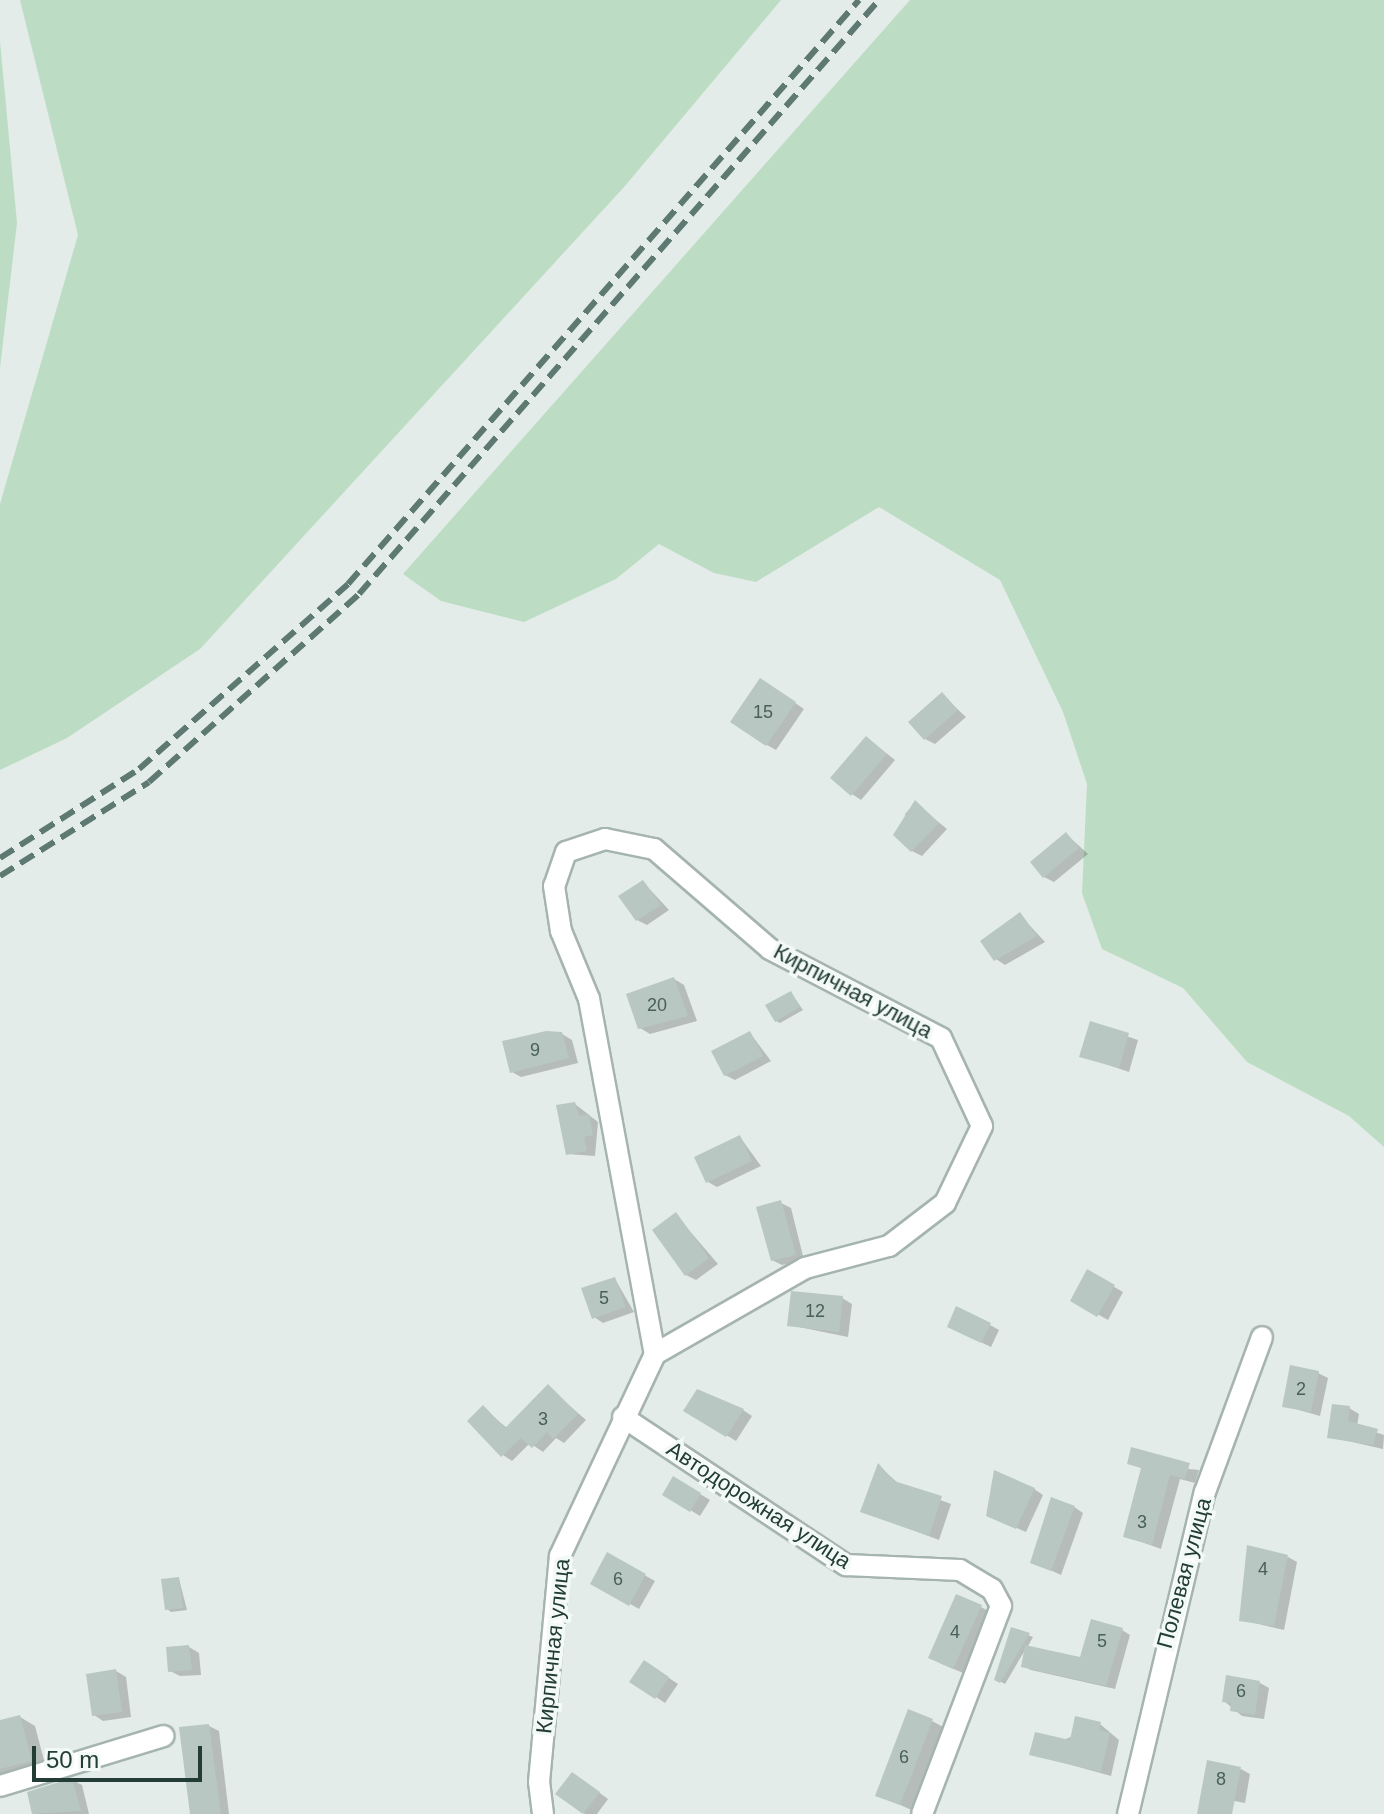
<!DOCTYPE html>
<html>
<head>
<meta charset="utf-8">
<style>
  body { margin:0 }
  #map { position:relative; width:1384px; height:1814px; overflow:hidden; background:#e3ece8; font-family:Helvetica,sans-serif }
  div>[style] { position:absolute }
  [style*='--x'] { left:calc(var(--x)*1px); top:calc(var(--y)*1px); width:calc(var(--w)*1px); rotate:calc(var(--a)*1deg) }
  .green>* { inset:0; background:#bcddc4 }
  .shadow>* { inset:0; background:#0003 }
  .building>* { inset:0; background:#b8c7c1 }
  .roads { filter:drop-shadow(2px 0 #a6b4af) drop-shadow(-2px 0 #a6b4af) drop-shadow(0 2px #a6b4af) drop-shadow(0 -2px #a6b4af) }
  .minor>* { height:20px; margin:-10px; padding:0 10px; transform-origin:10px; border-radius:10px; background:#fff }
  .rail>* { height:6px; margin-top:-3px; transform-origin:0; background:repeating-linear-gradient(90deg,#5d7971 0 16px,transparent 0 24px) }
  span { translate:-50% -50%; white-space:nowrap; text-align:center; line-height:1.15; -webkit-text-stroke:7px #f3f9f6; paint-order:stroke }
  .number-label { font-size:18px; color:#486059 }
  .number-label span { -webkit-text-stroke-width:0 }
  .street-label { font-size:22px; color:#233d36 }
  .scale { position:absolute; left:32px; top:1746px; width:170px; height:36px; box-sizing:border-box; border:4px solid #233d36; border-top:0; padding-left:10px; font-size:24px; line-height:28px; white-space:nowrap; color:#233d36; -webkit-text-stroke:6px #f3f9f6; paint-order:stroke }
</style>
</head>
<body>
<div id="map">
  <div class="green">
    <div style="clip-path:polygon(20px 0,781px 0,625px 186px,200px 649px,67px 738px,0 770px,0 504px,78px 235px)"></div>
    <div style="clip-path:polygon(910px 0,1384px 0,1384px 1147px,1349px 1116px,1247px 1062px,1183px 988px,1102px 949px,1082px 893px,1087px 784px,1063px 712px,1000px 580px,879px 507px,756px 582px,714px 573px,659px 544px,616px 579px,524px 622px,441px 601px,403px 574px)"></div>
    <div style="clip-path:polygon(0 41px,17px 223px,0 368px)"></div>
  </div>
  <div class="shadow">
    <div style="clip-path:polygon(770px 686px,804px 709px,776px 750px,767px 745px)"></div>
    <div style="clip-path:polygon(942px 695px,966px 717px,935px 744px,925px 739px)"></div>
    <div style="clip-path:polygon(867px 738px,895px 760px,861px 800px,852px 794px)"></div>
    <div style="clip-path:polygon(915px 803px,947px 829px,922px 856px,912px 851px,905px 814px)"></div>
    <div style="clip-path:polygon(1066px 834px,1088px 854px,1054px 882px,1044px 877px)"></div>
    <div style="clip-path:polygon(643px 882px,669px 910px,647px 925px,637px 920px)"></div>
    <div style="clip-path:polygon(1020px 915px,1045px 942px,1005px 965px,996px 959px)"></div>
    <div style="clip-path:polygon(674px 979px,684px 985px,697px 1021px,650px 1034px,640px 1028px)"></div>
    <div style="clip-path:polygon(791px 993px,803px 1010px,780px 1023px,776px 1021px)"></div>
    <div style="clip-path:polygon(1091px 1024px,1138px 1040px,1129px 1072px,1082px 1056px)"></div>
    <div style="clip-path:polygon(750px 1033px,771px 1061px,735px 1080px,725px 1075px)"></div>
    <div style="clip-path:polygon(562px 1034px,572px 1040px,578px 1063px,521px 1077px,512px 1072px)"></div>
    <div style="clip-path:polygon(575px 1104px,598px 1122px,595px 1156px,568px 1154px)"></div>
    <div style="clip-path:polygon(740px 1137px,761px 1166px,717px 1187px,708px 1182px)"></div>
    <div style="clip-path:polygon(781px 1203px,791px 1208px,804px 1260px,782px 1265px,772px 1260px)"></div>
    <div style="clip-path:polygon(676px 1215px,718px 1264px,696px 1280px,686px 1275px)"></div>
    <div style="clip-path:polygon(1088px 1272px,1123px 1292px,1108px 1320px,1072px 1300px)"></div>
    <div style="clip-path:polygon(615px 1279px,634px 1312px,603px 1323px,594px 1317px)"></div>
    <div style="clip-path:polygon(842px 1298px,852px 1304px,848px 1337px,789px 1325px)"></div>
    <div style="clip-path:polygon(990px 1325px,999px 1330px,991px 1347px,959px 1332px)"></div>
    <div style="clip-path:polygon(1318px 1373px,1328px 1378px,1320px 1416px,1285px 1406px)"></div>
    <div style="clip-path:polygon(548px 1387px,586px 1420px,564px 1443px,556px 1438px,543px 1452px,530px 1443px,512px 1461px,503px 1455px,483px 1408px,507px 1428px)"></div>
    <div style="clip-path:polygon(1349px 1408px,1359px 1414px,1357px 1426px,1384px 1435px,1383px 1449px,1330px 1437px)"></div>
    <div style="clip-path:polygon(686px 1410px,743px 1410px,752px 1416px,736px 1441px)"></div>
    <div style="clip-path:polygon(1129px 1463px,1199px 1470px,1195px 1483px,1180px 1479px,1161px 1549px,1125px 1536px,1143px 1469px)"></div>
    <div style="clip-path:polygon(879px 1466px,900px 1485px,951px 1504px,939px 1540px,862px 1511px)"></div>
    <div style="clip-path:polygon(674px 1478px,710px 1500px,700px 1516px,664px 1494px)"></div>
    <div style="clip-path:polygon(1034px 1489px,1043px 1495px,1026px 1532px,998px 1520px)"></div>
    <div style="clip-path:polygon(1074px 1507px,1083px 1513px,1061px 1575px,1033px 1562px)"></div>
    <div style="clip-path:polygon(608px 1555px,655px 1581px,639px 1609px,593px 1583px)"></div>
    <div style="clip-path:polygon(1288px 1557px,1297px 1562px,1284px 1630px,1242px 1620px)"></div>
    <div style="clip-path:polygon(179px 1579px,187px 1610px,171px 1612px,167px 1609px)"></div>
    <div style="clip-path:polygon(981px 1607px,990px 1612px,963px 1673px,940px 1663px)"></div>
    <div style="clip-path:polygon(1012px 1629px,1033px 1637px,1027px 1648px,1082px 1659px,1122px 1630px,1130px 1635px,1115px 1689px,1031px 1670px,1023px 1666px,1025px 1650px,1005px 1684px,996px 1679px)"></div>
    <div style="clip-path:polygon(189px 1647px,199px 1653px,201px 1675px,180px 1676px,170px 1671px)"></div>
    <div style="clip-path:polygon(654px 1668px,678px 1684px,665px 1703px,656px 1697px)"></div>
    <div style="clip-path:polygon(116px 1671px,126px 1677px,131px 1717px,103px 1721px,94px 1715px)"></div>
    <div style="clip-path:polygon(1260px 1683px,1269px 1688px,1264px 1719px,1242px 1716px,1224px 1701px)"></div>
    <div style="clip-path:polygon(20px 1717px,35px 1726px,46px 1768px,0 1776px,0 1722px)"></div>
    <div style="clip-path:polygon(932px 1721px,947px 1729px,916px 1812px,878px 1795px)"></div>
    <div style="clip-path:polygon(1100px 1724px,1119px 1740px,1111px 1776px,1032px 1754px)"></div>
    <div style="clip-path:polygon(209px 1726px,219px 1731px,229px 1814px,192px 1814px)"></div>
    <div style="clip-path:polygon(1241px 1769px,1250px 1774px,1245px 1803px,1213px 1797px)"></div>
    <div style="clip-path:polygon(72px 1780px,82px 1785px,89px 1814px,35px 1814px,29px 1793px)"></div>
    <div style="clip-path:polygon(582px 1780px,608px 1799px,597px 1814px,585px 1814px,558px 1794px)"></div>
  </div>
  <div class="building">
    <div style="clip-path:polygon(760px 678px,796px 702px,766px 746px,730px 722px)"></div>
    <div style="clip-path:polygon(942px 692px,958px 710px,924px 740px,908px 722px)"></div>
    <div style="clip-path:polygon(866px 736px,887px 754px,851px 796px,830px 778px)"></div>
    <div style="clip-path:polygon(915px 800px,939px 823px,911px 852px,893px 835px)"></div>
    <div style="clip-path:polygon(1066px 832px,1079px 848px,1043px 878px,1030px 862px)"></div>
    <div style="clip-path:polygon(643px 880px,661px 905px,636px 921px,618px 896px)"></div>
    <div style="clip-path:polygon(1020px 912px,1037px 936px,994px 961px,980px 941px)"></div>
    <div style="clip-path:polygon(674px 977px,688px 1016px,638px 1029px,626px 994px)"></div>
    <div style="clip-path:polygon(791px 991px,800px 1007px,775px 1022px,765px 1005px)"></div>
    <div style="clip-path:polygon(1090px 1021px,1129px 1033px,1119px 1068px,1079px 1057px)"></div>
    <div style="clip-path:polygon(546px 1031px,562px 1032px,569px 1058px,510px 1073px,502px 1041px)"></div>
    <div style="clip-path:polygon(750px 1031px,763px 1056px,724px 1076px,711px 1051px)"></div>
    <div style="clip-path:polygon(575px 1102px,579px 1116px,589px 1114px,593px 1135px,584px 1137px,587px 1151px,566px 1155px,556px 1105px)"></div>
    <div style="clip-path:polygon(740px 1135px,752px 1161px,706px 1183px,694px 1157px)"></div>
    <div style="clip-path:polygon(781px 1200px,796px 1255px,771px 1261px,756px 1207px)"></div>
    <div style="clip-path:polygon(676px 1212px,709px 1258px,685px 1276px,652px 1230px)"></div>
    <div style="clip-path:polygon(1087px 1269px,1115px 1285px,1097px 1317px,1070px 1301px)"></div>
    <div style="clip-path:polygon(615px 1277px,626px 1307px,592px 1319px,581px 1288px)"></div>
    <div style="clip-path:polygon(791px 1291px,843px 1296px,839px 1332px,787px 1326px)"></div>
    <div style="clip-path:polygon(956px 1306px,991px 1323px,981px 1343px,947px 1327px)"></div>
    <div style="clip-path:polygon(1290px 1365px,1319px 1371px,1311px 1412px,1282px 1407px)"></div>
    <div style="clip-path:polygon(548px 1384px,578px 1414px,553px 1439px,547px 1432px,532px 1448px,521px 1438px,501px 1457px,467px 1421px,483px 1405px,505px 1428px)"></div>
    <div style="clip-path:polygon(697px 1389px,744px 1409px,726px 1437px,683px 1411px)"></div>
    <div style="clip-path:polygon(1332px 1404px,1350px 1406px,1348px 1421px,1378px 1429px,1373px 1445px,1327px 1438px)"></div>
    <div style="clip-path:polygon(1131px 1447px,1190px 1463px,1185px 1479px,1170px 1475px,1152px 1545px,1123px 1537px,1141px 1468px,1127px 1464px)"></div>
    <div style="clip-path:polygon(878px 1463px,894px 1481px,942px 1496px,929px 1536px,860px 1512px)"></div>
    <div style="clip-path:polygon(994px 1470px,1035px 1488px,1016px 1529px,986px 1516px)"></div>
    <div style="clip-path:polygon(673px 1476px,701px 1493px,690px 1512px,662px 1495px)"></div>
    <div style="clip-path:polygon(1051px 1497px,1075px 1506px,1051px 1571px,1030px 1563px)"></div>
    <div style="clip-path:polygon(1247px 1545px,1288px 1555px,1274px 1626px,1239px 1621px)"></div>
    <div style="clip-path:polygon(607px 1552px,646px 1574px,629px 1606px,590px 1584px)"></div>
    <div style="clip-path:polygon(179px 1577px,183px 1608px,165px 1610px,161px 1579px)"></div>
    <div style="clip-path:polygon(956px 1594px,982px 1605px,953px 1669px,928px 1658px)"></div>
    <div style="clip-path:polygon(1091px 1619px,1123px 1628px,1106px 1686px,1021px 1667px,1025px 1645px,1080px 1657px)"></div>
    <div style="clip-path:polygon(1011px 1627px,1030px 1633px,1000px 1683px,994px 1680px)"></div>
    <div style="clip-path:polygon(189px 1645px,192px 1670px,168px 1672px,166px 1647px)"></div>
    <div style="clip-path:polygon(644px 1660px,669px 1677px,655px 1699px,629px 1682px)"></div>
    <div style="clip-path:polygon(116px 1669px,122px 1712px,92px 1716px,86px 1674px)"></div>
    <div style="clip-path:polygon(1226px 1675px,1260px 1681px,1255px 1715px,1230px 1711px,1231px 1703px,1222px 1702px)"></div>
    <div style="clip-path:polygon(908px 1709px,933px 1719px,900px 1805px,875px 1796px)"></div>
    <div style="clip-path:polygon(20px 1715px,32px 1761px,0 1769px,0 1720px)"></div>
    <div style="clip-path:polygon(1075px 1716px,1101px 1722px,1099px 1730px,1110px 1733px,1101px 1772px,1029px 1755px,1035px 1732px,1070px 1740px)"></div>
    <div style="clip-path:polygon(209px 1724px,221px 1814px,190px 1814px,179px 1727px)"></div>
    <div style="clip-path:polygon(1207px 1760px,1241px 1767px,1232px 1814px,1197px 1814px)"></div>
    <div style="clip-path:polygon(572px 1772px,600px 1792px,583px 1814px,555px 1794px)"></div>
    <div style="clip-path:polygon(72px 1778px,81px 1811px,32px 1814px,27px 1792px)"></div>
  </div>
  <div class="roads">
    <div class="minor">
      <div style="--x:623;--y:1417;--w:268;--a:33.6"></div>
      <div style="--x:846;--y:1565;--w:114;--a:2.5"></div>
      <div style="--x:960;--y:1570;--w:37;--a:31"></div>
      <div style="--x:992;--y:1589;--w:19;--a:62"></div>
      <div style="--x:1001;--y:1606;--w:222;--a:110.8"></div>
      <div style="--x:0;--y:1786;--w:171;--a:-17"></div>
      <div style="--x:543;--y:1814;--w:32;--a:-97"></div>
      <div style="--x:539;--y:1782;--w:227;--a:-84.7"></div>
      <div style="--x:560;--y:1556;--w:223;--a:-64.8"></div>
      <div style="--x:655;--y:1354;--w:173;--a:-29.8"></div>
      <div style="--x:805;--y:1268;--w:87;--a:-14.7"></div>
      <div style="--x:889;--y:1246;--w:71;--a:-37.5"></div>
      <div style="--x:945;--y:1203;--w:85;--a:-64.3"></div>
      <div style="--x:982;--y:1126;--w:97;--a:-115"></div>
      <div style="--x:941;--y:1038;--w:193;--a:-152.5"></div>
      <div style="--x:770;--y:949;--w:153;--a:-139.2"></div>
      <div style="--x:654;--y:849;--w:50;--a:-168.5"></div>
      <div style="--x:605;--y:839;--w:41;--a:161.6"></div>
      <div style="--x:566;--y:852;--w:36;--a:109"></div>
      <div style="--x:554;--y:886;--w:46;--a:81.2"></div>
      <div style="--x:561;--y:931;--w:74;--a:67.6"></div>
      <div style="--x:589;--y:999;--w:361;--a:79.5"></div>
      <div style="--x:1128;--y:1814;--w:331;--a:-76.6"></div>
      <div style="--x:1205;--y:1492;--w:165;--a:-69.8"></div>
    </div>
  </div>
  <div class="rail">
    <div style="--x:0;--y:858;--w:165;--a:-32.6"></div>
    <div style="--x:139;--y:769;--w:279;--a:-41.5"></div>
    <div style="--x:348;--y:584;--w:776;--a:-48.81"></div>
    <div style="--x:0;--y:876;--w:176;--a:-32.2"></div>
    <div style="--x:149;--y:782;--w:282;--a:-41.8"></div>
    <div style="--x:359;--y:594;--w:789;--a:-48.8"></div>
  </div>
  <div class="number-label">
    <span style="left:763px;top:712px">15</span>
    <span style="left:657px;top:1005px">20</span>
    <span style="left:535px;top:1050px">9</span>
    <span style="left:604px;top:1298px">5</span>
    <span style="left:815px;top:1311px">12</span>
    <span style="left:1301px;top:1389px">2</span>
    <span style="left:543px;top:1419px">3</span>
    <span style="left:1142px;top:1522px">3</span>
    <span style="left:1263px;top:1569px">4</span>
    <span style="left:618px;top:1579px">6</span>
    <span style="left:955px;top:1632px">4</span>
    <span style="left:1102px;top:1641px">5</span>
    <span style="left:1241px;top:1691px">6</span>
    <span style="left:904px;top:1757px">6</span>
    <span style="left:1221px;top:1779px">8</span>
  </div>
  <div class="street-label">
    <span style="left:853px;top:991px;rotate:28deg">Кирпичная улица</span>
    <span style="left:759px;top:1505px;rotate:33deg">Автодорожная улица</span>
    <span style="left:1184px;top:1573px;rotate:-75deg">Полевая улица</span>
    <span style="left:553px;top:1646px;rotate:-84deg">Кирпичная улица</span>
  </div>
  <div class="scale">50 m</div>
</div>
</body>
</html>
